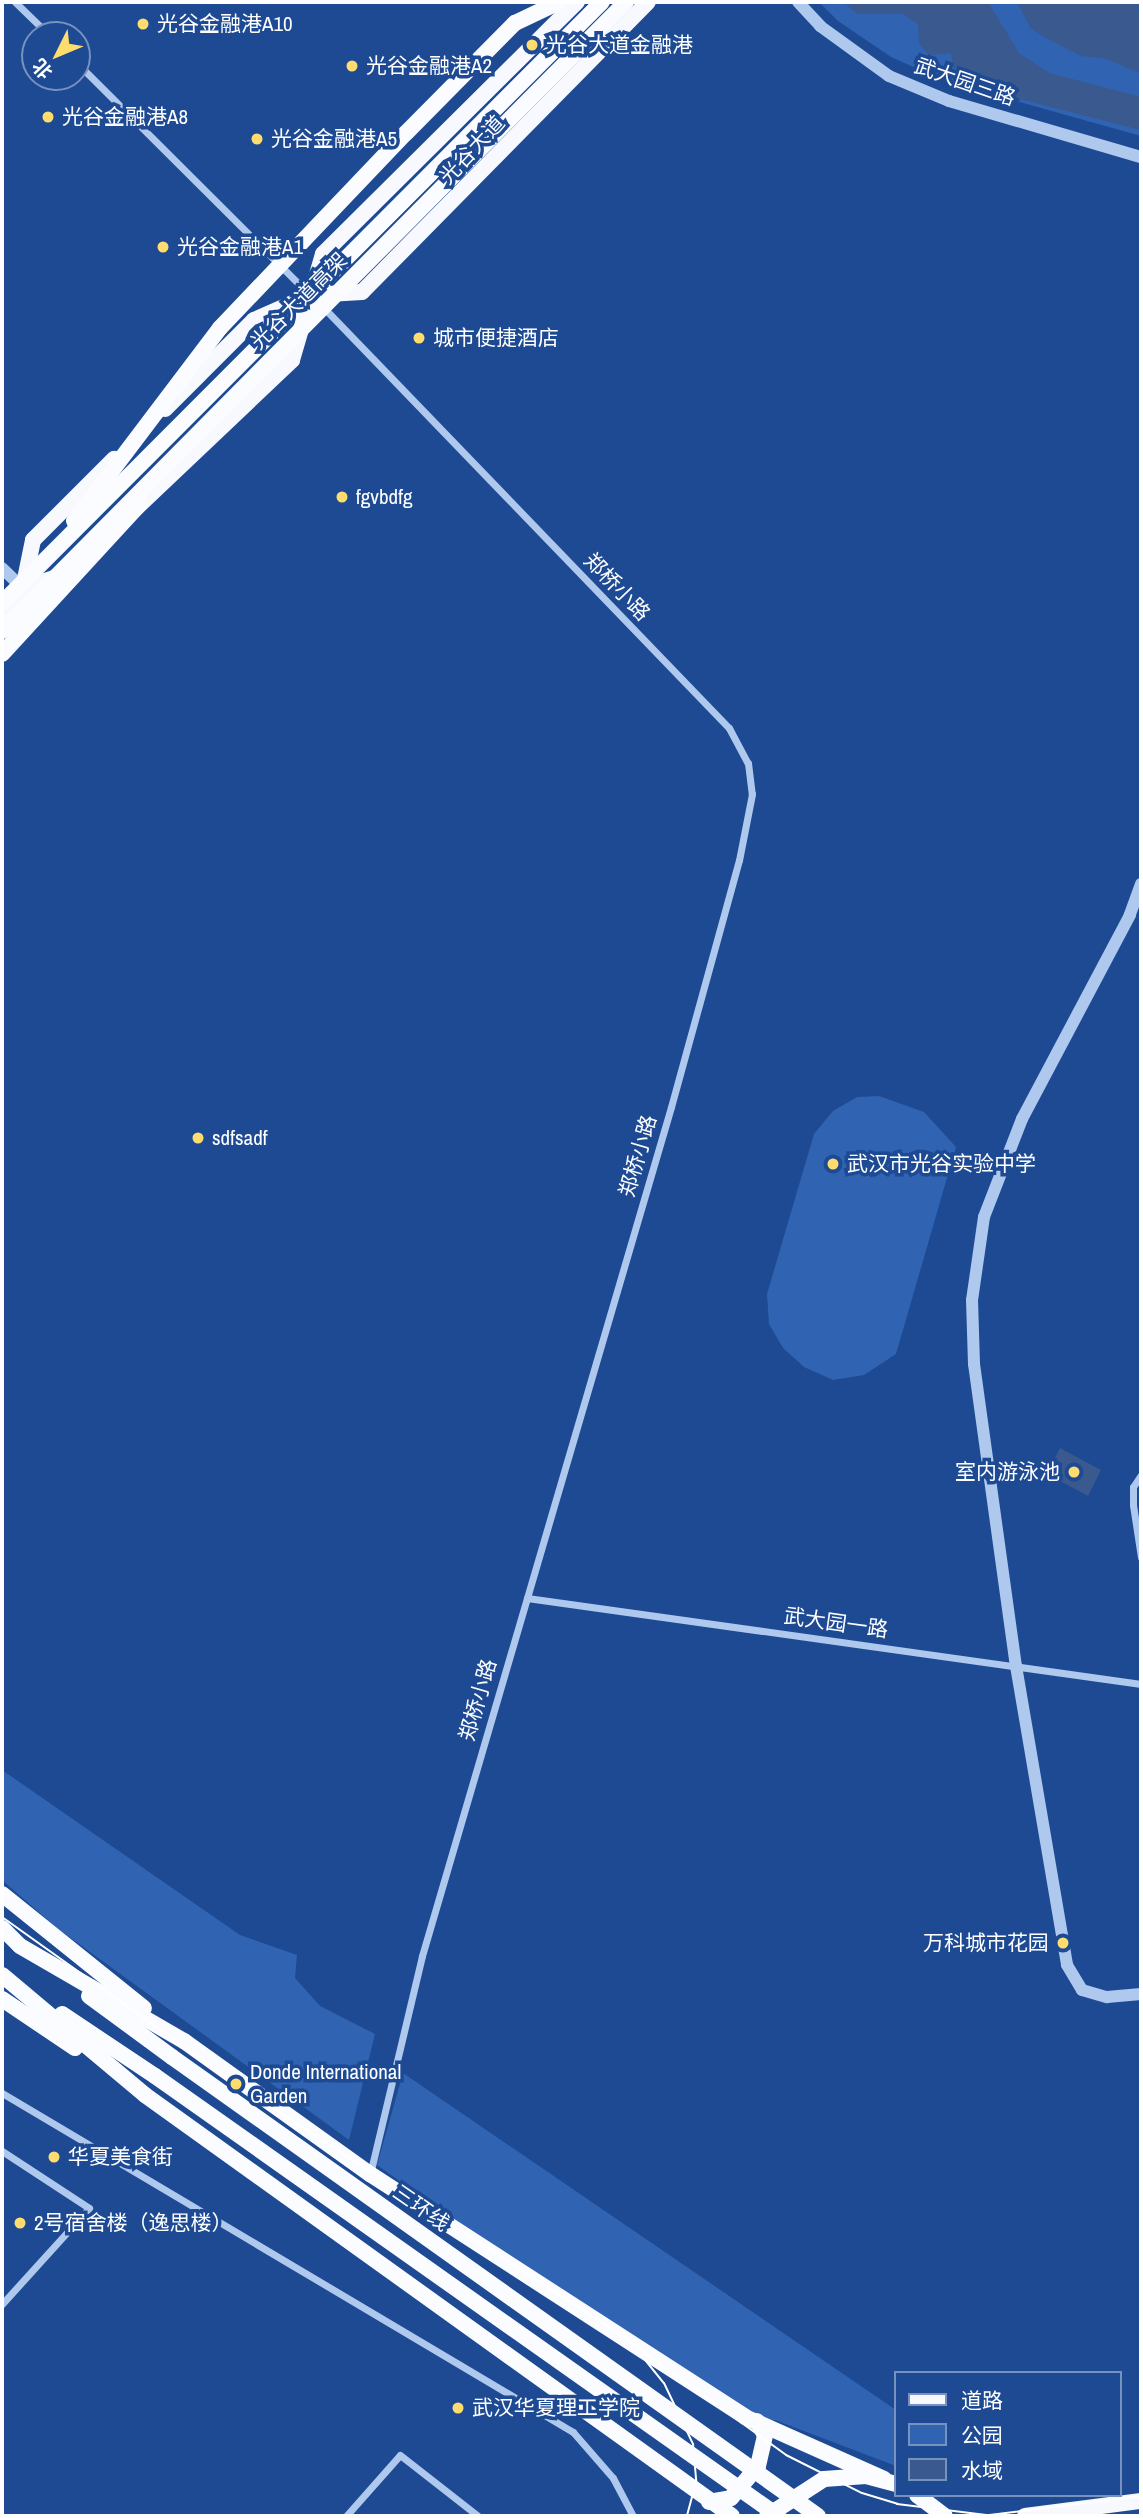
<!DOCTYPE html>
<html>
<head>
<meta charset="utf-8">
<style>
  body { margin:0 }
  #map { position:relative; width:1143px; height:2518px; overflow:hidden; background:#1d4a93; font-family:"Archivo Narrow","Noto Sans SC",sans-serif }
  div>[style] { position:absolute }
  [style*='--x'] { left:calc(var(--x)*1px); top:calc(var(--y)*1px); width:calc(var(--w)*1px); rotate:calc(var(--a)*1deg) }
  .green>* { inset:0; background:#3063b1 }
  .water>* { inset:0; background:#39598f }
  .minor>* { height:7px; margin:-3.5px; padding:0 3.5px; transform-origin:3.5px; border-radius:3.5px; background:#afc8ee }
  .tertiary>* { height:12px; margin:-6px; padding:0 6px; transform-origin:6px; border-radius:6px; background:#afc8ee }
  .primary>* { height:16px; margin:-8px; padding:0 8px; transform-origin:8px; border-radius:8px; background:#f7f9ff }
  .trunk>* { height:16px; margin:-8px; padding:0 8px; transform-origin:8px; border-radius:8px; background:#fbfcff }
  .tram>* { height:2px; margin:-1px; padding:0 1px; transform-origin:1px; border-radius:1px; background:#fff }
  .trunk-bridge>* { height:16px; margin:-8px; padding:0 8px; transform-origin:8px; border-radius:8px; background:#fbfcff }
  .dots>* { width:19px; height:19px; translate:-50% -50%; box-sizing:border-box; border:4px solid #1d4a93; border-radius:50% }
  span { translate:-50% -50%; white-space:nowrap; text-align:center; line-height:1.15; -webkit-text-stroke:7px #1d4a93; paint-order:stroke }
  .poi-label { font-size:21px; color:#fff }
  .left { translate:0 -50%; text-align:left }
  .right { translate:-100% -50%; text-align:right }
  .street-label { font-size:21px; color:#fff }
  .frame { position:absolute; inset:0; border:4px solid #fff; pointer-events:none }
  .legend { position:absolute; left:894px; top:2371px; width:228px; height:126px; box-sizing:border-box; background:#1d4a93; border:2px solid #7792be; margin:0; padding:9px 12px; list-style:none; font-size:21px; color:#fff }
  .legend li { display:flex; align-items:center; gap:14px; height:35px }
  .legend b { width:35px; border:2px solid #7792be }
  .north { position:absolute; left:21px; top:21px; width:70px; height:70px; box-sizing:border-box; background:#1d4a93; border:2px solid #7792be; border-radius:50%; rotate:227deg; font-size:19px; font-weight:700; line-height:28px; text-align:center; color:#fff }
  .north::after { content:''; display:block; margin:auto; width:24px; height:32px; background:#fedc6e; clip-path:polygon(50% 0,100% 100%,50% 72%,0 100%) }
</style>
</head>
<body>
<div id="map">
  <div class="green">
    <div style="clip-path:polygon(819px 2px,1141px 2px,1141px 136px,945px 81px,891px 57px,838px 21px)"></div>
    <div style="clip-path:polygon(879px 1096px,924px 1112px,956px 1147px,896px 1354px,864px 1375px,833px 1380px,804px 1367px,783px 1348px,769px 1324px,767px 1294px,814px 1134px,833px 1111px,857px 1097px)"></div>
    <div style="clip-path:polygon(2px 1770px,240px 1935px,297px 1955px,295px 1978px,320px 2006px,375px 2034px,349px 2140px,57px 1928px,2px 1880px)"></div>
    <div style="clip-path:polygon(403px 2073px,896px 2410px,896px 2466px,775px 2420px,745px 2425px,377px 2165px)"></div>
  </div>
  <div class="water">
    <div style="clip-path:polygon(843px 2px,988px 2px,1019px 53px,1049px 73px,1141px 97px,1141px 130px,989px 91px,953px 67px,951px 53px,929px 55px,919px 44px,918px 24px,903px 14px,858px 14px)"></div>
    <div style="clip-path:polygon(1017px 2px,1141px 2px,1141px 74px,1107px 59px,1081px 56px,1048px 39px,1031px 29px)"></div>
    <div style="clip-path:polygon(1060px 1448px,1101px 1470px,1088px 1496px,1047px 1474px)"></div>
  </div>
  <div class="minor">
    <div style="--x:15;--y:2;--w:47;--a:44.1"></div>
    <div style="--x:77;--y:63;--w:327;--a:44.9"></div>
    <div style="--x:323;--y:307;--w:585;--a:46.04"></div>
    <div style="--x:729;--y:728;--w:40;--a:62"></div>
    <div style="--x:748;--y:763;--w:31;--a:83"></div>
    <div style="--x:752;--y:794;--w:67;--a:101.1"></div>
    <div style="--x:739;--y:860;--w:256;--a:105.4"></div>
    <div style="--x:671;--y:1107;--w:885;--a:106.35"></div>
    <div style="--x:422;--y:1956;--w:224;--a:103.4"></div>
    <div style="--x:1141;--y:1475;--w:14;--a:124"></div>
    <div style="--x:1133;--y:1487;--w:18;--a:90"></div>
    <div style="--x:1133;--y:1505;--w:53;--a:81.3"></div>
    <div style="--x:527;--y:1598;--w:620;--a:7.97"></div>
    <div style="--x:2;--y:2093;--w:664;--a:30.7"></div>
    <div style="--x:573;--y:2432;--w:61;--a:49"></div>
    <div style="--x:613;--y:2478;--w:43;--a:62.2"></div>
    <div style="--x:2;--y:2151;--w:104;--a:33.2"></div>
    <div style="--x:89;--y:2208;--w:130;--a:132.2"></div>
    <div style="--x:346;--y:2516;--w:81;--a:-48.5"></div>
    <div style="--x:400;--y:2455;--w:99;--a:38"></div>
  </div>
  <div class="tertiary">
    <div style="--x:798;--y:2;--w:33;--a:47"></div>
    <div style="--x:820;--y:26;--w:85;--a:35.9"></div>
    <div style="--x:889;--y:76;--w:65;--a:22.6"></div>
    <div style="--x:949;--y:101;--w:200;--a:16.3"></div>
    <div style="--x:2;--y:568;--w:29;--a:44"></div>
    <div style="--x:1141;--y:884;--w:33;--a:110"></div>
    <div style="--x:1130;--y:915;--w:231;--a:117.9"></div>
    <div style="--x:1022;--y:1119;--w:105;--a:111.2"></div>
    <div style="--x:984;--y:1217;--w:84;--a:98.2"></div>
    <div style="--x:972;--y:1300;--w:64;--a:88.2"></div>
    <div style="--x:974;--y:1364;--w:305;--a:82.1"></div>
    <div style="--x:1016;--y:1666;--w:303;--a:80.3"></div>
    <div style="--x:1067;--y:1965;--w:29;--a:59"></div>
    <div style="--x:1082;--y:1990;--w:26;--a:16"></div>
    <div style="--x:1107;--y:1997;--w:34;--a:-5"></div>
  </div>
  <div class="primary">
    <div style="--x:165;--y:409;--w:126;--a:-45"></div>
    <div style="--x:254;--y:320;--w:62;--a:-23.7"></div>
    <div style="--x:311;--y:295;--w:43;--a:-73.7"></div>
    <div style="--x:323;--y:254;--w:358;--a:-44.8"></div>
    <div style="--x:131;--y:513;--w:222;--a:-43.5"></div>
    <div style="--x:292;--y:360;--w:68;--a:-73.7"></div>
    <div style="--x:311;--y:295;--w:51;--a:-3.4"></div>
    <div style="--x:362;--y:292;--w:407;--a:-45.4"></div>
    <div style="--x:24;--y:584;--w:45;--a:-78.4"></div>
    <div style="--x:33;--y:540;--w:115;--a:-45"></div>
    <div style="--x:6;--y:626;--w:42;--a:-65.9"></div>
    <div style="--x:23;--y:588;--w:38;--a:-18"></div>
    <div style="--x:1025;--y:2516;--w:117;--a:-7.4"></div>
  </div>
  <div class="trunk">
    <div style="--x:406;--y:133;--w:155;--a:-45.3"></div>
    <div style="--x:515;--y:23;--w:49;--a:-25.5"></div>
    <div style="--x:2;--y:654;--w:204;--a:-47.4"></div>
    <div style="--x:2;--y:1894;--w:182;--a:38.8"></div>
    <div style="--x:2;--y:1928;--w:25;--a:45"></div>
    <div style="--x:20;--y:1946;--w:190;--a:30.1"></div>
    <div style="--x:184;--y:2041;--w:229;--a:35.6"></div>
    <div style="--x:370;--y:2174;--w:447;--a:32.9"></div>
    <div style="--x:745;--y:2417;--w:152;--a:24"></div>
    <div style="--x:2;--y:1975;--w:187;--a:40"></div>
    <div style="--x:145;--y:2095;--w:722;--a:35.65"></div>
    <div style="--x:89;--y:1996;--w:103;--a:36.3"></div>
    <div style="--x:2;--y:1999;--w:88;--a:33.9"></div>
    <div style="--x:62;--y:2014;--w:112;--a:33.7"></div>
    <div style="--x:917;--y:2495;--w:35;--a:37"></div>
    <div style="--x:709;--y:2502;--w:22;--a:-10"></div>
    <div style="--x:731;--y:2498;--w:42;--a:-49.8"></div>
    <div style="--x:758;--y:2466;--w:32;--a:-77"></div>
    <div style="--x:765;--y:2435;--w:16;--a:-120"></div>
    <div style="--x:767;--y:2516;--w:68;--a:-33"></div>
    <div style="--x:824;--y:2479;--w:42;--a:-4.1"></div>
    <div style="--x:866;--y:2476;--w:31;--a:15"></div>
  </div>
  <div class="tram">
    <div style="--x:2;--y:1917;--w:287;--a:35.5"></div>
    <div style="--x:236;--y:2084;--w:457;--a:33.1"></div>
    <div style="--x:619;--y:2334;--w:206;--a:35.9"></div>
    <div style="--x:786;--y:2455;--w:85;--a:26.6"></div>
    <div style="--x:862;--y:2493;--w:37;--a:17"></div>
    <div style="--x:897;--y:2504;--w:90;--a:7"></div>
    <div style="--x:646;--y:2361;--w:28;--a:51"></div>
    <div style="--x:664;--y:2383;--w:68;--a:64.6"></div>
    <div style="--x:693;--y:2444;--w:38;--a:85"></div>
    <div style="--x:696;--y:2482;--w:35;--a:105"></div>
    <div style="--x:981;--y:2516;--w:161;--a:-7.1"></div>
  </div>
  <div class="trunk-bridge">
    <div style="--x:74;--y:521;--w:242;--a:-52.9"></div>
    <div style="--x:220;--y:328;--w:269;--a:-46.4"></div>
    <div style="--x:2;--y:603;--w:849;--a:-45.05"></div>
    <div style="--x:2;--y:631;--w:886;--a:-45.23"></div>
    <div style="--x:172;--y:2057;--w:792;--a:35.39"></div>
    <div style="--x:155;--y:2076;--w:763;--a:35.23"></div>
  </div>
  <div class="dots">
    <div style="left:143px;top:24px;background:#fedc6e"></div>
    <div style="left:532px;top:45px;background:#fedc6e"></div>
    <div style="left:352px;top:66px;background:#fedc6e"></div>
    <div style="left:48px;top:117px;background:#fedc6e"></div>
    <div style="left:257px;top:139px;background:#fedc6e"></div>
    <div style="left:163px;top:247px;background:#fedc6e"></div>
    <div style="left:419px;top:338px;background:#fedc6e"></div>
    <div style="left:342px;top:497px;background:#fedc6e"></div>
    <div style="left:198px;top:1138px;background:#fedc6e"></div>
    <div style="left:833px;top:1164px;background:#fedc6e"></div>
    <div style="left:1074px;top:1472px;background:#fedc6e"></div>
    <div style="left:1063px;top:1943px;background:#fedc6e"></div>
    <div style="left:236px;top:2084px;background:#fedc6e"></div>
    <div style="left:54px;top:2157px;background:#fedc6e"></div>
    <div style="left:20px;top:2223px;background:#fedc6e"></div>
    <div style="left:458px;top:2408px;background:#fedc6e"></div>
  </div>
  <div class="poi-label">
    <span class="left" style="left:157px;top:24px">光谷金融港A10</span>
    <span class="left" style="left:546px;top:45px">光谷大道金融港</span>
    <span class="left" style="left:366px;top:66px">光谷金融港A2</span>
    <span class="left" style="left:62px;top:117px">光谷金融港A8</span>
    <span class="left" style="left:271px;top:139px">光谷金融港A5</span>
    <span class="left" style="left:177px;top:247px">光谷金融港A1</span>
    <span class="left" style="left:433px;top:338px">城市便捷酒店</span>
    <span class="left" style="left:356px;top:497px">fgvbdfg</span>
    <span class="left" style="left:212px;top:1138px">sdfsadf</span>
    <span class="left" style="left:847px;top:1164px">武汉市光谷实验中学</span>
    <span class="right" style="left:1060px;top:1472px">室内游泳池</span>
    <span class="right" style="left:1049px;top:1943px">万科城市花园</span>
    <span class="left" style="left:250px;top:2084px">Donde International<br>Garden</span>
    <span class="left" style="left:68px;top:2157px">华夏美食街</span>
    <span class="left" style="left:34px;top:2223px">2号宿舍楼（逸思楼）</span>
    <span class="left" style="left:472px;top:2408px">武汉华夏理工学院</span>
  </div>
  <div class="street-label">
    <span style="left:965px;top:82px;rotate:19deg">武大园三路</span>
    <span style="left:472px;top:150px;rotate:-47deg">光谷大道</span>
    <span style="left:299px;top:301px;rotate:-45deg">光谷大道高架</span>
    <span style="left:617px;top:587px;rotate:46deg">郑桥小路</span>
    <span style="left:638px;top:1156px;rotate:-74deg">郑桥小路</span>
    <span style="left:836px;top:1623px;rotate:8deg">武大园一路</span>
    <span style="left:478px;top:1700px;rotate:-74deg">郑桥小路</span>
    <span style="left:421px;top:2208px;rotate:35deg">三环线</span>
  </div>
  <div class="frame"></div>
  <ul class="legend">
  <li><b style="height:9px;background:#f7f9ff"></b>道路</li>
  <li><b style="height:19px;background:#3063b1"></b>公园</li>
  <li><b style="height:19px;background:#39598f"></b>水域</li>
  </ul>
  <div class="north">北</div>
</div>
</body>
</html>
